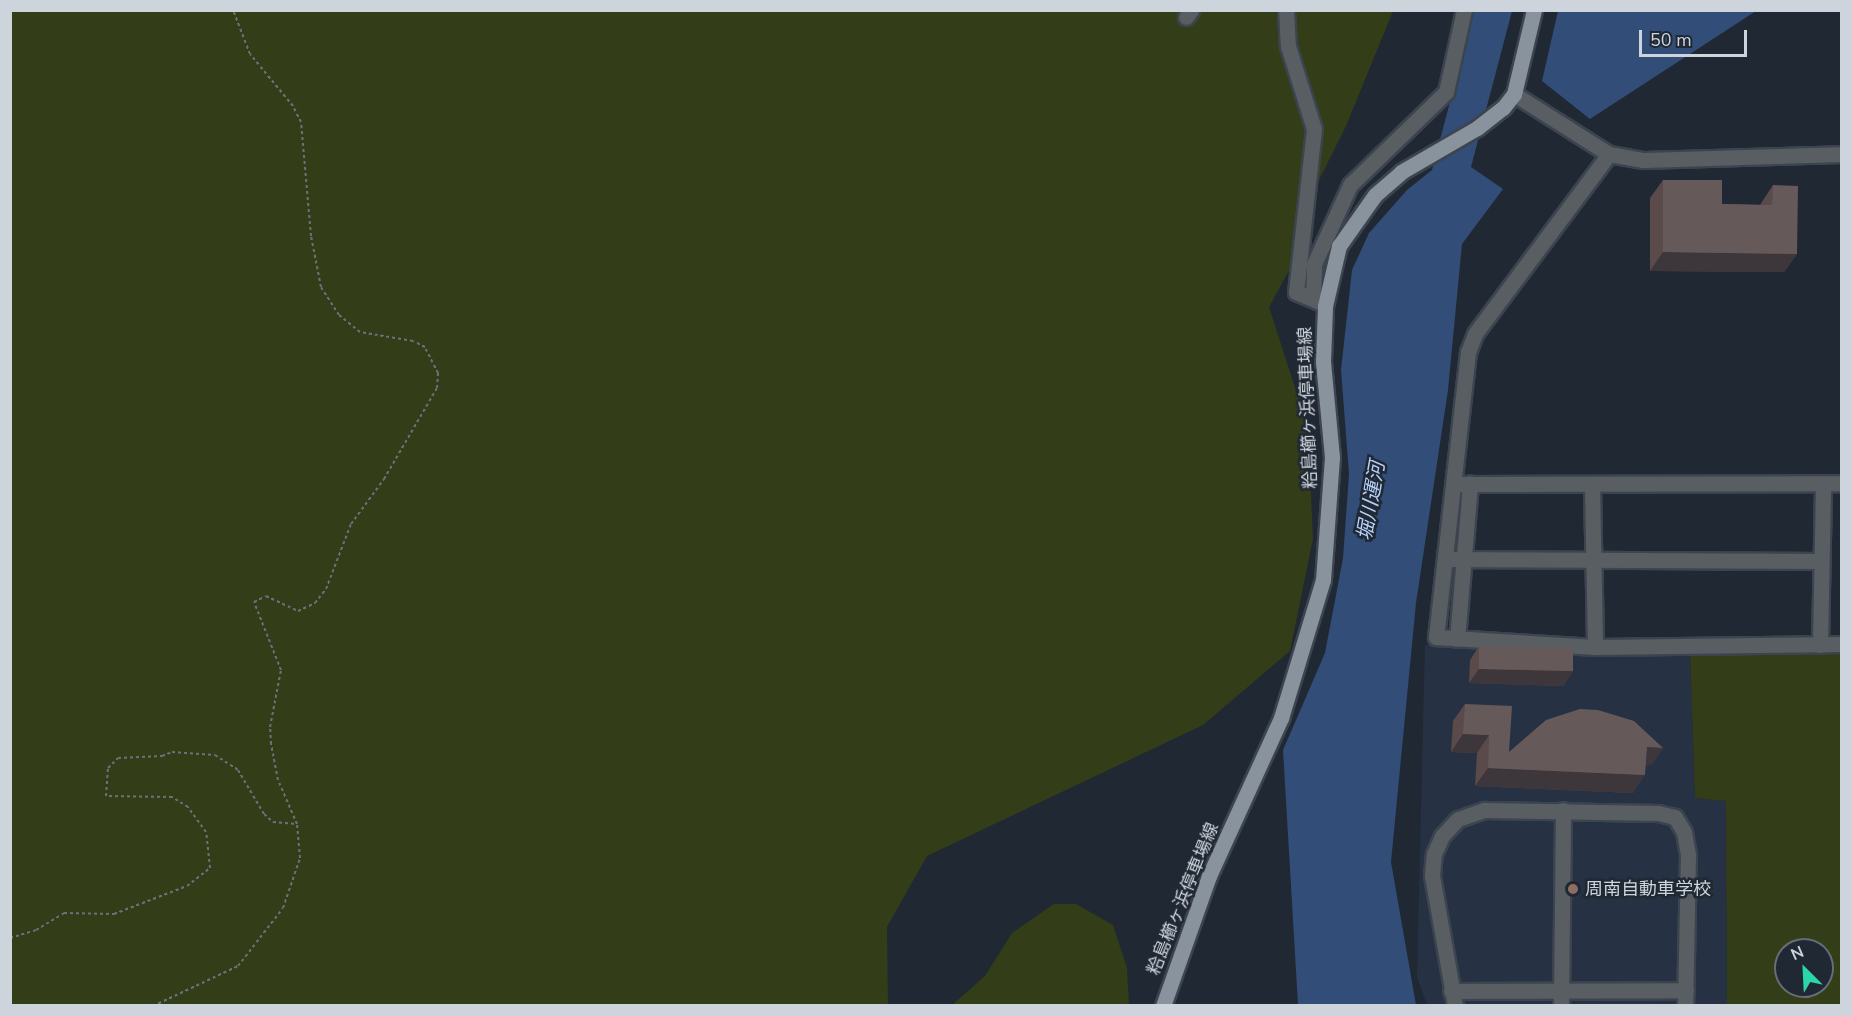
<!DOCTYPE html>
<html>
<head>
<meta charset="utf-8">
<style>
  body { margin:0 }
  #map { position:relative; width:1852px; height:1016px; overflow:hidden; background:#202834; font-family:"Nunito Sans","Noto Sans JP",sans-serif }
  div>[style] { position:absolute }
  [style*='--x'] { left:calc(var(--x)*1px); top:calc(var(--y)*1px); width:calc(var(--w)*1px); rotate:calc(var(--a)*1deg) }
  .built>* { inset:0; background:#263243 }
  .green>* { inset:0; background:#333d18 }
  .water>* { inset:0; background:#324d77 }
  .path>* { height:2px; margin-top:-1px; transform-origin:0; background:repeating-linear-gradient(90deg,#6a717b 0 3px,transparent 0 6px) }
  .roads { filter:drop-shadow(2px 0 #3c444f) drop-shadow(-2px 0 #3c444f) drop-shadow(0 2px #3c444f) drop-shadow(0 -2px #3c444f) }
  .minor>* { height:15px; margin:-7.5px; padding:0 7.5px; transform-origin:7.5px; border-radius:7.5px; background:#595e63 }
  .major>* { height:15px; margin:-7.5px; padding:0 7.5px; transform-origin:7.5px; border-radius:7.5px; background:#89939e }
  .wall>* { inset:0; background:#5a4a49 }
  .shaded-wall>* { inset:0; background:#3d363a }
  .building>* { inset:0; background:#665959 }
  .dots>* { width:16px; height:16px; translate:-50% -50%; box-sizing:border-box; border:3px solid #202834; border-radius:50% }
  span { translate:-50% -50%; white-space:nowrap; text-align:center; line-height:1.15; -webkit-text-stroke:5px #202834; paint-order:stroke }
  .street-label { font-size:18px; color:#ced4db }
  .poi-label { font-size:18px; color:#ced4db }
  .left { translate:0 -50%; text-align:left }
  .water-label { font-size:20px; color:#b6d1fa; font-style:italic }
  .frame { position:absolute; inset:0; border:12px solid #ced4db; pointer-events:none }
  .north { position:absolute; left:1774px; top:938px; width:60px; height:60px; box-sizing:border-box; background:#202834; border:2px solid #666d77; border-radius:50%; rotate:336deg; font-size:16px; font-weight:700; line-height:24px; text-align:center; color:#ced4db }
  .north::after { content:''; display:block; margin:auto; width:21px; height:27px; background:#2dd5ab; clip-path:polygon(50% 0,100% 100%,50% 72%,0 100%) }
  .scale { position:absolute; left:1639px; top:30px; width:108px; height:27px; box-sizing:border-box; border:3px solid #ced4db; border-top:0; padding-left:8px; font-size:18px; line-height:21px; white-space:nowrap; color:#ced4db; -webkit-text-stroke:4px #202834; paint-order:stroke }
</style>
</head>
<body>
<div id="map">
  <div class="built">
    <div style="clip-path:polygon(1425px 645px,1690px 647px,1695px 798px,1726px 801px,1727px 1005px,1427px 1005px,1417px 977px)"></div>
  </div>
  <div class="green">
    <div style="clip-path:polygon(10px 11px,1393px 11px,1346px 126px,1302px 214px,1297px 256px,1269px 307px,1308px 428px,1313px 539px,1290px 651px,1203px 725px,927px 856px,887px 927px,888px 1005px,11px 1005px)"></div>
    <div style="clip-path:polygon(evenodd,1841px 644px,1841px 1005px,1727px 1005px,1726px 801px,1695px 798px,1690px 647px,1841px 644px,1786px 950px,1822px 950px,1822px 986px,1786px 986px,1786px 950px)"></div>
    <div style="clip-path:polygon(1054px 904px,1076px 904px,1113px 925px,1127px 968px,1129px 1005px,952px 1005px,985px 976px,1012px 933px)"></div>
  </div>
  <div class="water">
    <div style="clip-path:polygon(1474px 11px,1512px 11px,1471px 167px,1503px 189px,1462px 244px,1448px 390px,1416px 603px,1391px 862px,1416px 1005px,1298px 1005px,1283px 750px,1325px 653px,1343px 558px,1349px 474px,1341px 370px,1352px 270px,1369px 233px,1407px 190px,1432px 170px)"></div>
    <div style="clip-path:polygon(1558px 11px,1558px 10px,1756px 11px,1590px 119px,1542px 81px)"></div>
  </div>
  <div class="path">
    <div style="--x:10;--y:938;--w:27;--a:-17"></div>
    <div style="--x:36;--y:930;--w:33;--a:-31"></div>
    <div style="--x:64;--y:913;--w:50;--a:1.1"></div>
    <div style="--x:114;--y:914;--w:78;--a:-21"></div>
    <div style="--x:187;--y:886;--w:29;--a:-38"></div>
    <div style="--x:210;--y:868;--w:36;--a:-96"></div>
    <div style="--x:206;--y:832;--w:31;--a:-126"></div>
    <div style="--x:188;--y:807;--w:19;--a:-148"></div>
    <div style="--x:172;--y:797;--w:66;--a:-179.1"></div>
    <div style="--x:106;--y:796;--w:28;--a:-86"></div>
    <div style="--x:108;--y:768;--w:14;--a:-45"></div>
    <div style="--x:118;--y:758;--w:44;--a:-2.6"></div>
    <div style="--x:162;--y:756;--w:11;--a:-22"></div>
    <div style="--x:172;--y:752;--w:43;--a:4"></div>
    <div style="--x:215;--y:755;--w:27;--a:33"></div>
    <div style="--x:238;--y:770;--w:51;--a:59.4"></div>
    <div style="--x:264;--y:814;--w:12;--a:42"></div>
    <div style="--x:273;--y:822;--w:24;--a:5"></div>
    <div style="--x:153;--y:1006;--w:94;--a:-25.2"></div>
    <div style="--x:238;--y:966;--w:73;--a:-52.2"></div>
    <div style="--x:283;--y:908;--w:53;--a:-71.2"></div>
    <div style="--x:300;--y:858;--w:34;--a:-95"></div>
    <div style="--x:297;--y:824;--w:48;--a:-113.4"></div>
    <div style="--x:278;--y:780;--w:37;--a:-101"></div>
    <div style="--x:271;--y:744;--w:17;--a:-93"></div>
    <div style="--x:270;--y:727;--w:58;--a:-79.1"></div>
    <div style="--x:281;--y:670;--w:73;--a:-111.7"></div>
    <div style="--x:254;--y:602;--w:13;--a:-27"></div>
    <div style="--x:266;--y:596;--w:35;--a:25"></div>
    <div style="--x:298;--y:611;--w:19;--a:-25"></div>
    <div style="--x:315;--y:603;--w:18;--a:-52"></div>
    <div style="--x:326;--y:589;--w:70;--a:-69"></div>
    <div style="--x:351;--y:524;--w:56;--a:-53.7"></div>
    <div style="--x:384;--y:479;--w:105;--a:-59.8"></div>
    <div style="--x:437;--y:388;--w:15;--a:-86"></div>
    <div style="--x:438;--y:373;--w:29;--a:-117"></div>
    <div style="--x:425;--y:347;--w:13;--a:-153"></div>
    <div style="--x:413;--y:341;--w:54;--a:-170.4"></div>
    <div style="--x:360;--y:332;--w:27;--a:-141"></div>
    <div style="--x:339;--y:315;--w:33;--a:-123"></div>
    <div style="--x:321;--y:287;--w:52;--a:-101.1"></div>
    <div style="--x:311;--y:236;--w:114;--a:-95"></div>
    <div style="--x:301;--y:122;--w:18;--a:-117"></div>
    <div style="--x:293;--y:106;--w:67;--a:-129.6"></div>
    <div style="--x:250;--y:54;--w:47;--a:-111.1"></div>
  </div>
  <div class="roads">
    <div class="minor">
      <div style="--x:1286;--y:10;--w:36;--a:87"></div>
      <div style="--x:1288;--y:46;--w:87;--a:72.6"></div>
      <div style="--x:1314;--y:129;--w:164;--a:96.3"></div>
      <div style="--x:1296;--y:292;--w:25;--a:23"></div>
      <div style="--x:1186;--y:17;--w:9;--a:-54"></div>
      <div style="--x:1514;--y:94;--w:112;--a:32.3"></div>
      <div style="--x:1609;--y:154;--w:35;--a:10"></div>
      <div style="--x:1643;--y:160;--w:199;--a:-1.7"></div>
      <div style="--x:1609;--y:154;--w:224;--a:126.7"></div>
      <div style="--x:1475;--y:334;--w:19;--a:111"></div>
      <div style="--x:1468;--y:352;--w:287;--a:96.4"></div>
      <div style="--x:1436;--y:637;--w:159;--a:3.6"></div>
      <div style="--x:1595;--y:647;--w:247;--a:-0.7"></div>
      <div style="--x:1313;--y:298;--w:34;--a:-88"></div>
      <div style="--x:1314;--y:264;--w:87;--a:-65.5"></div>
      <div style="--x:1350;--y:185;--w:134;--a:-44.1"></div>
      <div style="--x:1446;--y:92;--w:84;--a:-77.6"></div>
      <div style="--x:1455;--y:484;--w:387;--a:-0.1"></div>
      <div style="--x:1592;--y:487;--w:160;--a:88.9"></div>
      <div style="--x:1446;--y:559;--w:374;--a:0.3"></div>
      <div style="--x:1457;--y:639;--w:156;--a:-85.2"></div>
      <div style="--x:1820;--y:645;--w:161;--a:-88.9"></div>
      <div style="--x:1451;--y:991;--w:235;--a:-0.2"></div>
      <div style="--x:1455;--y:1006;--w:133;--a:-100"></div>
      <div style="--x:1432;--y:875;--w:21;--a:-85"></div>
      <div style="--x:1434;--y:854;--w:20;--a:-66"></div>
      <div style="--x:1442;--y:836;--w:23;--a:-47"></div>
      <div style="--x:1458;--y:819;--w:28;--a:-19"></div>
      <div style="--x:1484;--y:810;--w:174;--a:1"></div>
      <div style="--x:1658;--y:813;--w:17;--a:13"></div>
      <div style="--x:1675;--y:817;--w:17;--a:59"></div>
      <div style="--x:1684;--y:832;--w:23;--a:80"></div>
      <div style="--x:1688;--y:855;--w:151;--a:91.1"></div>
      <div style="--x:1561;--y:1006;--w:196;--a:-89.4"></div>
    </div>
    <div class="major">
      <div style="--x:1163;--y:1006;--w:138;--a:-70.5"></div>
      <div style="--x:1209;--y:876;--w:174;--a:-65.5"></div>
      <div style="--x:1281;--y:718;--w:144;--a:-73.1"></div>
      <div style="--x:1323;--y:580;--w:123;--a:-85.8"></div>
      <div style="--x:1332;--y:457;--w:96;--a:-95.4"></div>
      <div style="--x:1323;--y:361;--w:55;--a:-87.9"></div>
      <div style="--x:1325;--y:306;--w:62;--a:-76.9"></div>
      <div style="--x:1339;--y:246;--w:62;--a:-54.8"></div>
      <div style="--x:1375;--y:195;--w:35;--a:-41"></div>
      <div style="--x:1401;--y:172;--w:88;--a:-30.1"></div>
      <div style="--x:1477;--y:128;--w:33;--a:-38"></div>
      <div style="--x:1503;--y:108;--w:18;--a:-52"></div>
      <div style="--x:1514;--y:94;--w:86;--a:-76.6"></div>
    </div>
  </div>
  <div class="wall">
    <div style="clip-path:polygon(1663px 180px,1722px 204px,1760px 205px,1773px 185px,1797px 254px,1784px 272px,1650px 271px,1650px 198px)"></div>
    <div style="clip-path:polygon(1479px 646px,1573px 671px,1563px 686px,1469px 683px,1470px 660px)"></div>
    <div style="clip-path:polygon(1465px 704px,1509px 752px,1663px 748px,1651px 765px,1646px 765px,1633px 793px,1475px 786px,1477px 753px,1451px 752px,1453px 721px)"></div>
  </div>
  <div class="shaded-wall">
    <div style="clip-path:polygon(1663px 252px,1797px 254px,1784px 272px,1650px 271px)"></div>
    <div style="clip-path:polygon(1479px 669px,1573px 671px,1563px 686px,1469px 683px)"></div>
    <div style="clip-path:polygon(1463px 734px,1489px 735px,1477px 753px,1451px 752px)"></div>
    <div style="clip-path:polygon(1647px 747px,1663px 748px,1651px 765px,1634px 764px)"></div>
    <div style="clip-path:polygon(1488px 768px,1645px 775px,1633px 793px,1475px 786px)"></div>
  </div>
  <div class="building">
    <div style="clip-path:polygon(1663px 180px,1722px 180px,1722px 204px,1772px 205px,1773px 185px,1798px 186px,1797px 254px,1663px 252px)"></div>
    <div style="clip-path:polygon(1479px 646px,1573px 648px,1573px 671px,1479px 669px)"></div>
    <div style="clip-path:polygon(1465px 704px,1512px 706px,1509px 752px,1546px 720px,1580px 709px,1598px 710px,1634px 721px,1663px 748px,1647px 747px,1645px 775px,1488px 768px,1489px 735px,1463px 734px)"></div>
  </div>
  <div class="dots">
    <div style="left:1573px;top:889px;background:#8d6e63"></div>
  </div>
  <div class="street-label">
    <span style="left:1308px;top:408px;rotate:-92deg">粭島櫛ヶ浜停車場線</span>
    <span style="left:1183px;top:899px;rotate:-68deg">粭島櫛ヶ浜停車場線</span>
  </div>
  <div class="poi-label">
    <span class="left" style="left:1585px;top:889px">周南自動車学校</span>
  </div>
  <div class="water-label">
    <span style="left:1371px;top:501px;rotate:-80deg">堀川運河</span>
  </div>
  <div class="frame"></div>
  <div class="north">N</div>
  <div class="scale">50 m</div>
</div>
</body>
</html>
